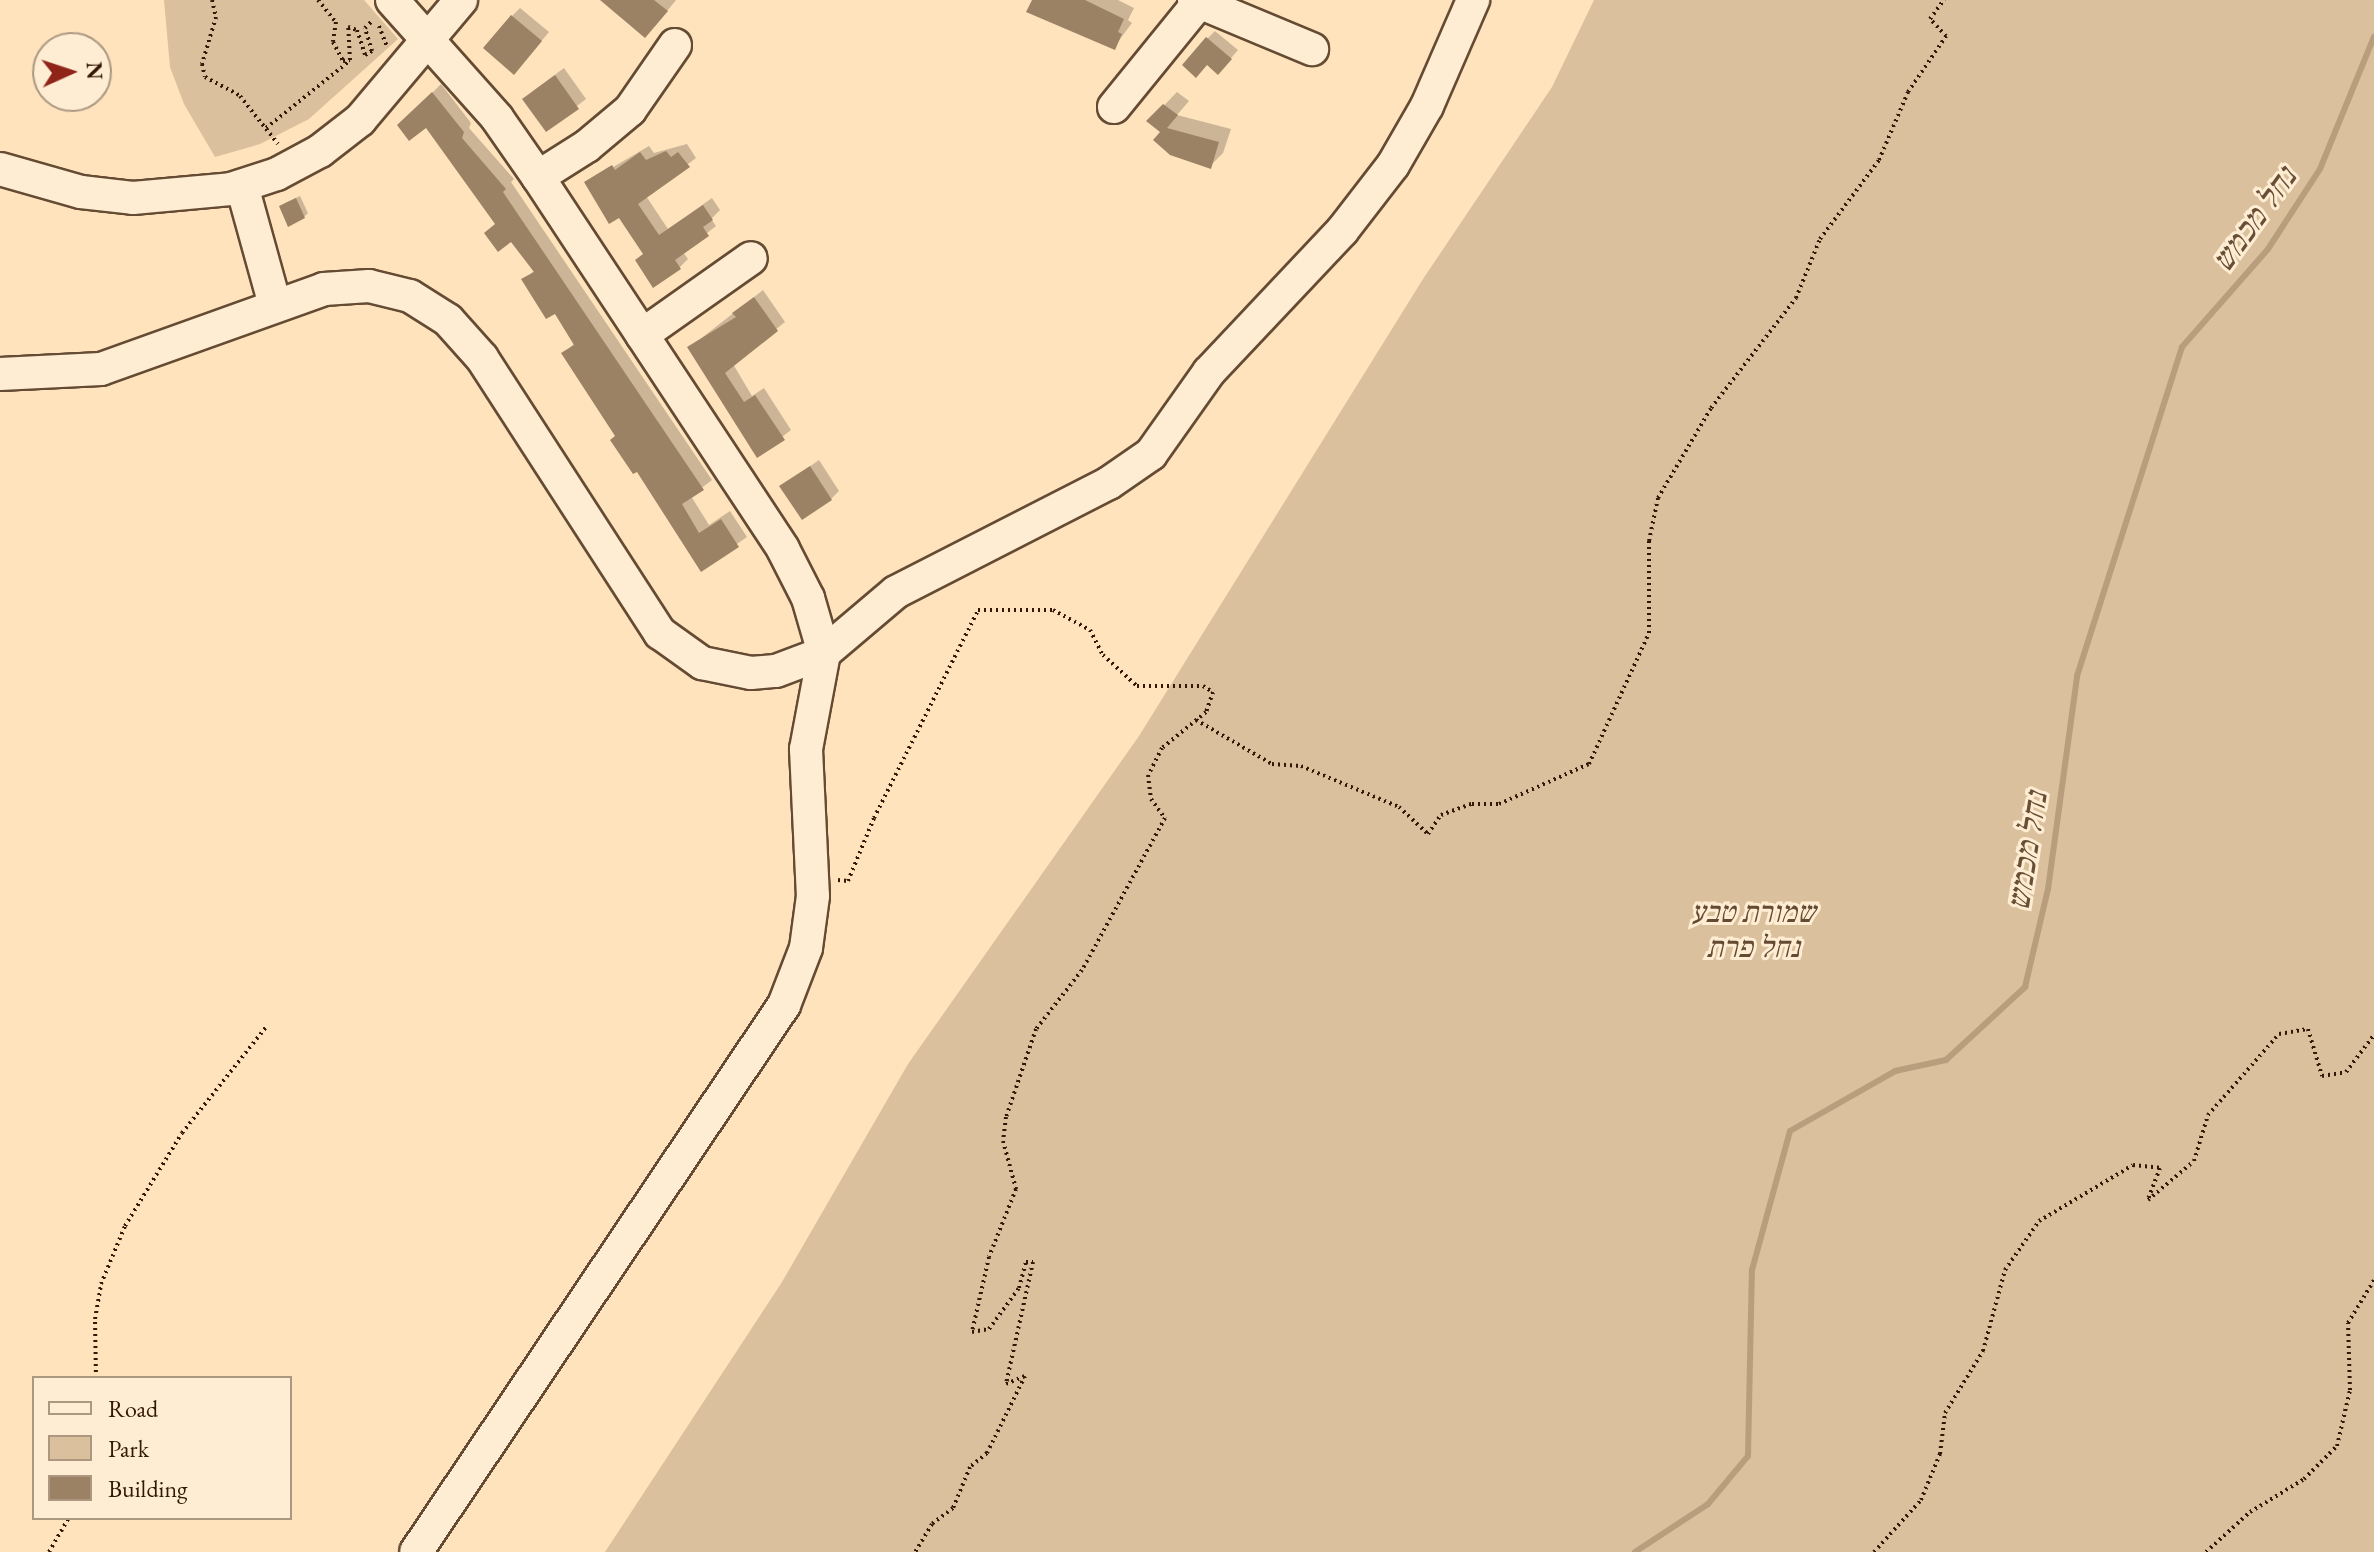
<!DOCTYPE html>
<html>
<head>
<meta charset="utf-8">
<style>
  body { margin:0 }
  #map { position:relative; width:2374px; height:1552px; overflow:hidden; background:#fee3bc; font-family:"EB Garamond","Frank Ruhl Libre",serif }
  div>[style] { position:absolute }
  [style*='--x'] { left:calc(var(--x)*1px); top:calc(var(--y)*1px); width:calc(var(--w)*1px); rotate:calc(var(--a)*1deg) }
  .green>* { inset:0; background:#dbc09d }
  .shadow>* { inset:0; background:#0003 }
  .stream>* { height:6px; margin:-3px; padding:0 3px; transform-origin:3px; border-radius:3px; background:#b99e7e }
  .building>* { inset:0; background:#9c8264 }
  .path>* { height:4px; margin-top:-2px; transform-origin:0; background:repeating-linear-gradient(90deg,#321805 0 2px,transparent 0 6px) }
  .roads { filter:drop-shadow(2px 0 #654b33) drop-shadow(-2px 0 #654b33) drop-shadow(0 2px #654b33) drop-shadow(0 -2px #654b33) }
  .minor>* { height:32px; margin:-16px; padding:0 16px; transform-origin:16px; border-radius:16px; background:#feedd3 }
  span { translate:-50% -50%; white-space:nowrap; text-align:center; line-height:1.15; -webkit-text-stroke:6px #feedd3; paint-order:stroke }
  .park-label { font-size:30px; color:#654a33; font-style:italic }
  .water-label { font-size:32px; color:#684e35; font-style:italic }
  .legend { position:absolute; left:32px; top:1376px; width:260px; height:144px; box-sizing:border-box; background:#feedd3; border:2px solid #ac9881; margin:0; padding:10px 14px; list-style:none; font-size:24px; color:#321805 }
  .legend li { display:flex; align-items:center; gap:16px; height:40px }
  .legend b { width:40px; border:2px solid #ac9881 }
  .north { position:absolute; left:32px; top:32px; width:80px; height:80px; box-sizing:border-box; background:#feedd3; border:2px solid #ac9881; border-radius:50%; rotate:87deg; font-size:22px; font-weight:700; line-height:32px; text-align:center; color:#321805 }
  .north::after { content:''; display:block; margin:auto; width:28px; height:36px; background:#8f2418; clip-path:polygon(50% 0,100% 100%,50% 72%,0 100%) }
</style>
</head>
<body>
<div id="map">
  <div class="green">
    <div style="clip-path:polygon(164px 0,364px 0,398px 39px,309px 119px,260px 144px,215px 157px,184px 104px,170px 67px)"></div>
    <div style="clip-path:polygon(1594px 0,2374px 0,2374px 1552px,605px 1552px,782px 1282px,908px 1064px,1139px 736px,1423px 279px,1552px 87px)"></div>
  </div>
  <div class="shadow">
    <div style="clip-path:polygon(603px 0,676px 0,655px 26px)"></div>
    <div style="clip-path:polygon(1034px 0,1118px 0,1134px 8px,1128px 20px,1132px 23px,1114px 47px)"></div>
    <div style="clip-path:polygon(520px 8px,549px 32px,522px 64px,512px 16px)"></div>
    <div style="clip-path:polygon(1215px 31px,1238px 50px,1226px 64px,1207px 62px,1207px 39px)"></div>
    <div style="clip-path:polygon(564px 68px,586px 99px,546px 130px,533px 91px)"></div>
    <div style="clip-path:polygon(441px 84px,471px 123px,469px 128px,514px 179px,511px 182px,712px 480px,691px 496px,709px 525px,730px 511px,747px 537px,701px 569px,564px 353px,575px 343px,555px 311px,524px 280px,535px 270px,426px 125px,400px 125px)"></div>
    <div style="clip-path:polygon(1177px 92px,1189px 101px,1177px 115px,1231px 129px,1223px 153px,1210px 166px,1149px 121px)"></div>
    <div style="clip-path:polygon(687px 144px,696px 158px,646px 196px,668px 229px,712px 198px,720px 210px,711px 219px,716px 226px,683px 252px,688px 259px,680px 267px,654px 285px,645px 253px,619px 215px,586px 183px,649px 146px,654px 153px)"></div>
    <div style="clip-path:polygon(300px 196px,308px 213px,304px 217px,285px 203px)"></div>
    <div style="clip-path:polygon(763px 290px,785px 322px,733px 364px,752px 396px,764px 388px,791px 430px,758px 455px,690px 347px)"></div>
    <div style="clip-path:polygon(819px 460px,839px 491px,831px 499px,782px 486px)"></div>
  </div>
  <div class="stream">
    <div style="--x:1635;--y:1552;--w:87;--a:-33.3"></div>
    <div style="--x:1708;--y:1504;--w:62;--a:-50.2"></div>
    <div style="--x:1748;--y:1456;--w:186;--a:-88.8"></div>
    <div style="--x:1752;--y:1270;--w:144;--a:-74.7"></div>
    <div style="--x:1790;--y:1131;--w:121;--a:-29.7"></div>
    <div style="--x:1895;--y:1071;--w:52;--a:-12.2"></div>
    <div style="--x:1946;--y:1060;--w:108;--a:-42.7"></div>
    <div style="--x:2025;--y:987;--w:101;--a:-76.8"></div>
    <div style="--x:2048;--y:889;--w:215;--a:-82.2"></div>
    <div style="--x:2077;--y:676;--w:345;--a:-72.3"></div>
    <div style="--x:2182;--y:347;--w:130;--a:-48.7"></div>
    <div style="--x:2268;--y:249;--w:95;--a:-57"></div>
    <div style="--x:2320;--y:169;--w:143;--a:-67.8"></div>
  </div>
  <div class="building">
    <div style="clip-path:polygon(600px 0,654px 0,668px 11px,645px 38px)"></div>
    <div style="clip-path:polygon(1032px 0,1085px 0,1124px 19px,1118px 32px,1122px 34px,1115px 50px,1026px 12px)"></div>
    <div style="clip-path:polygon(511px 15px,542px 41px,514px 75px,483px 48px)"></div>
    <div style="clip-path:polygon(1206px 37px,1232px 59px,1218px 75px,1207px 65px,1196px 78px,1182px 65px)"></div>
    <div style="clip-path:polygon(555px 75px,579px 109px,546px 132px,522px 99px)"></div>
    <div style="clip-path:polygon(432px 92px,464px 132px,462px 138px,506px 189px,503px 192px,704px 490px,682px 504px,699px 533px,721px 519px,739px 547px,701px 572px,637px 472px,633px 474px,610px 440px,615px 436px,561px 353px,574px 345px,555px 314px,546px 319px,521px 279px,534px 272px,511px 242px,498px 252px,484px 233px,495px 224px,426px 128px,409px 141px,397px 125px)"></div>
    <div style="clip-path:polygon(1163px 104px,1178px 115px,1167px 128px,1219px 142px,1211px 169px,1170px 155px,1153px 140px,1160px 132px,1146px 121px)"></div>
    <div style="clip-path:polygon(666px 151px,671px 157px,678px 152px,690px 167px,638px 204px,659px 235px,703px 205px,713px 220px,703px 227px,709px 236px,675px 260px,681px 269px,653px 288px,635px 260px,643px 254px,619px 218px,609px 224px,584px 182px,612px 165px,615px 170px,640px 152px,646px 160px)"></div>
    <div style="clip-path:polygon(296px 198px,305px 218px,288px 227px,279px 206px)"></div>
    <div style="clip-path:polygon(754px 297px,778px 331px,725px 373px,744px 402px,755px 395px,785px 440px,757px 458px,687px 347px,736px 317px,732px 313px)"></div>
    <div style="clip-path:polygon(810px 466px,832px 500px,802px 520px,779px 486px)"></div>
  </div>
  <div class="path">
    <div style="--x:212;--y:0;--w:17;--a:77"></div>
    <div style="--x:216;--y:17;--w:49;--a:106.6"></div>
    <div style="--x:202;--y:64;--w:13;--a:77"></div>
    <div style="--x:205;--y:77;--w:40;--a:28"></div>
    <div style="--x:240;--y:96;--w:61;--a:51.6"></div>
    <div style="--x:318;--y:0;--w:28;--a:51"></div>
    <div style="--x:336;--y:22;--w:20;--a:99"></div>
    <div style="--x:333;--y:42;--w:21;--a:62"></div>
    <div style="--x:343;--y:61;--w:7;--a:-8"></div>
    <div style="--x:350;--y:60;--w:33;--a:-93"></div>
    <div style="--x:348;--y:27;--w:9;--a:18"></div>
    <div style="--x:357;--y:30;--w:26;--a:72"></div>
    <div style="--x:365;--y:55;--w:8;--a:-30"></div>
    <div style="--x:372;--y:51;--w:24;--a:-107"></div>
    <div style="--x:365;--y:28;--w:11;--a:-45"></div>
    <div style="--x:379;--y:26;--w:22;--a:69"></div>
    <div style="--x:266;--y:128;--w:105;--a:-38.8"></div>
    <div style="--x:1196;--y:720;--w:88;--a:30.1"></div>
    <div style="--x:1272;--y:764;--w:29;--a:4"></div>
    <div style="--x:1301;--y:766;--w:106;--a:22.7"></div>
    <div style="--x:1399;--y:807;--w:40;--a:43"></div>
    <div style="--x:1428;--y:834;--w:23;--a:-56"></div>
    <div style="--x:1441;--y:815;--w:33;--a:-20"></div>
    <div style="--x:1472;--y:804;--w:27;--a:0"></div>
    <div style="--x:1499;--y:804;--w:98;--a:-24"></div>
    <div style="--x:1589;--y:764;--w:144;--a:-65.4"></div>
    <div style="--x:1649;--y:633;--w:92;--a:-90"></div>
    <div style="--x:1649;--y:541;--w:44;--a:-78.2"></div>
    <div style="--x:1658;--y:498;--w:104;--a:-59.5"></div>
    <div style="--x:1711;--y:408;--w:139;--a:-52.3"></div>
    <div style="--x:1796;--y:298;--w:64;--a:-67.9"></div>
    <div style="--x:1820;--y:239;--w:99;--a:-53.2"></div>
    <div style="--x:1879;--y:160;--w:74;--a:-66.9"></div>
    <div style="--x:1908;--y:92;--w:68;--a:-55.8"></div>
    <div style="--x:1946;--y:36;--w:23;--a:-133"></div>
    <div style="--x:1930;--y:19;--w:24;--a:-54"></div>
    <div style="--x:838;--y:880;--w:10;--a:6"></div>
    <div style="--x:848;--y:881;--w:68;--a:-67.6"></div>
    <div style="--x:874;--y:818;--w:233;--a:-63.4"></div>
    <div style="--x:978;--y:610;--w:75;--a:0"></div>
    <div style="--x:1053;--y:610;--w:42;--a:28.4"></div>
    <div style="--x:1090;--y:630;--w:28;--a:63"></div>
    <div style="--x:1103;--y:655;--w:46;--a:42.4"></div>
    <div style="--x:1137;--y:686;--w:66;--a:0"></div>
    <div style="--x:1203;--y:686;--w:12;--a:31"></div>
    <div style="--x:1213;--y:692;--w:21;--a:109"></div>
    <div style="--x:1206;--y:712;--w:57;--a:140.7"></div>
    <div style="--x:1162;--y:748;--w:30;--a:117"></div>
    <div style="--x:1148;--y:775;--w:24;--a:83"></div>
    <div style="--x:1151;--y:799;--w:24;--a:54"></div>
    <div style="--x:1165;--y:818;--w:173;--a:118.6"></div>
    <div style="--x:1082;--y:970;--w:75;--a:127.9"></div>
    <div style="--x:1036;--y:1029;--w:93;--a:108.8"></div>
    <div style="--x:1006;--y:1117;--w:24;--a:97"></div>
    <div style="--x:1003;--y:1141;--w:50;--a:74.8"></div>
    <div style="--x:1016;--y:1189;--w:73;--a:111.7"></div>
    <div style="--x:989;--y:1257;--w:77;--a:102.8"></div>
    <div style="--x:972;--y:1332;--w:17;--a:-10"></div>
    <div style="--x:989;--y:1329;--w:51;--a:-53.8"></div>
    <div style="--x:1019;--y:1288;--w:27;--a:-75"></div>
    <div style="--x:1026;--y:1262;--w:7;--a:0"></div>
    <div style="--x:1033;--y:1262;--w:125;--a:102.5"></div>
    <div style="--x:1006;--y:1384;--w:21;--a:-23"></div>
    <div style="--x:1025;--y:1376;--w:86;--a:116.3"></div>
    <div style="--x:987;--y:1453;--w:22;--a:141"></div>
    <div style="--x:970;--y:1467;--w:44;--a:112.5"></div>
    <div style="--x:953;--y:1508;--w:26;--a:143"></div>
    <div style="--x:932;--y:1524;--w:33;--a:121"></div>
    <div style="--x:96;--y:1378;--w:59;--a:-91"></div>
    <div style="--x:95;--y:1319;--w:36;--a:-80"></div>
    <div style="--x:101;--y:1284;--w:63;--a:-67.5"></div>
    <div style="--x:125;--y:1226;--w:109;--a:-58.5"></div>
    <div style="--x:182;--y:1133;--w:135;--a:-51.6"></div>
    <div style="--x:49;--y:1552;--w:39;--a:-60"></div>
    <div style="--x:1874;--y:1552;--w:70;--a:-47.9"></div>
    <div style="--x:1921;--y:1500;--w:50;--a:-67.6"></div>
    <div style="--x:1940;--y:1454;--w:41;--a:-83"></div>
    <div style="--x:1945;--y:1413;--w:73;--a:-58.5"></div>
    <div style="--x:1983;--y:1351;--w:84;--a:-74.8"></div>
    <div style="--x:2005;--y:1270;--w:60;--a:-55.2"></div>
    <div style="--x:2039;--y:1221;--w:109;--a:-30.8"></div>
    <div style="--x:2133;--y:1165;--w:27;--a:6"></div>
    <div style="--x:2160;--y:1168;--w:34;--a:111"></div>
    <div style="--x:2148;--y:1200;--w:60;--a:-40.3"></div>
    <div style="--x:2194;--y:1161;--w:48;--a:-73.1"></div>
    <div style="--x:2208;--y:1115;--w:108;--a:-48.8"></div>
    <div style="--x:2279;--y:1034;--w:29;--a:-10"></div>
    <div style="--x:2308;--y:1029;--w:49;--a:73.4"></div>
    <div style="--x:2322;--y:1076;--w:24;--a:-9"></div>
    <div style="--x:2346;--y:1072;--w:46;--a:-52.9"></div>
    <div style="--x:2206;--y:1552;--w:59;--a:-42.3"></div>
    <div style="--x:2250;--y:1512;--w:63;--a:-31.4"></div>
    <div style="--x:2304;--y:1479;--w:47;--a:-45"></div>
    <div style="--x:2337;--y:1446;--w:57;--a:-76.9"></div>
    <div style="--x:2350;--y:1390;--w:67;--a:-91.7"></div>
    <div style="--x:2348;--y:1323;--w:50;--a:-58.8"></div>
  </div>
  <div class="roads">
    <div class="minor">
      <div style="--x:392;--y:0;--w:158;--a:48.3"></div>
      <div style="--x:497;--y:118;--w:72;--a:55.2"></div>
      <div style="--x:538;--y:177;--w:445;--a:56.6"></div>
      <div style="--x:783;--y:549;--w:55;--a:63"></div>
      <div style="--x:808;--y:598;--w:57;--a:73.8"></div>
      <div style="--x:824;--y:653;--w:98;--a:100.6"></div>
      <div style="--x:806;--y:749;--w:147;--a:87.3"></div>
      <div style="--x:813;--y:896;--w:52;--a:97.7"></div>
      <div style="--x:806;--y:948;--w:61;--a:111.1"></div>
      <div style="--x:784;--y:1005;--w:659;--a:123.93"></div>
      <div style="--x:1194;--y:0;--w:128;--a:22.6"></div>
      <div style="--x:1114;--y:107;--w:138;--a:-50.9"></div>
      <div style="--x:0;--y:169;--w:84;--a:15.9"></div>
      <div style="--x:81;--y:192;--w:52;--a:6.6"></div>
      <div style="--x:133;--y:198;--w:98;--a:-5.2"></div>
      <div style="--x:231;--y:189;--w:48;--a:-18.1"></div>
      <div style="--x:277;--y:174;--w:49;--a:-28.1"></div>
      <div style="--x:320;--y:151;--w:51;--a:-37.8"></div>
      <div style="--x:360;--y:120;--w:157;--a:-49.9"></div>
      <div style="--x:538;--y:177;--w:58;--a:-32.3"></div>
      <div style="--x:587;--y:146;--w:56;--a:-39.9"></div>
      <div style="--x:630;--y:110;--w:79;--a:-55.3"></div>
      <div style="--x:242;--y:186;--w:123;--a:74.5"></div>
      <div style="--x:642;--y:335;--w:133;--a:-35.2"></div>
      <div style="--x:0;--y:374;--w:101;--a:-2.8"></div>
      <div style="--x:101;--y:369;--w:237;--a:-19.7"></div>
      <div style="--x:324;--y:289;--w:45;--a:-3.8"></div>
      <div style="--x:369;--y:286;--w:42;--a:13.7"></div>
      <div style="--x:410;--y:296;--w:45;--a:32.3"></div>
      <div style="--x:448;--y:320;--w:51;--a:48.2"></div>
      <div style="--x:482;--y:358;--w:328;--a:57.1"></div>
      <div style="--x:660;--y:633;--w:52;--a:35.5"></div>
      <div style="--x:702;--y:663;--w:50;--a:11.5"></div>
      <div style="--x:751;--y:673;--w:25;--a:-5"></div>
      <div style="--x:776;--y:671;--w:51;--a:-20.6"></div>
      <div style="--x:824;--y:653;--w:94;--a:-40.3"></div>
      <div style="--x:896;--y:592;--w:239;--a:-27.1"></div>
      <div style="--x:1109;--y:483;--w:51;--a:-34.6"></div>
      <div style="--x:1151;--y:454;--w:100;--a:-54.7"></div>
      <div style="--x:1209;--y:372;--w:194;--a:-46.7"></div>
      <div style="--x:1342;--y:231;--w:83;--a:-52.3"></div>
      <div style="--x:1393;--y:165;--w:68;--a:-60"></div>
      <div style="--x:1427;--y:106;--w:116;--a:-66.5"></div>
    </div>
  </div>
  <div class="park-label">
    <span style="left:1753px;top:929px">שמורת טבע<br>נחל פרת</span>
  </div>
  <div class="water-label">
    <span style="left:2254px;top:219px;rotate:-54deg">נחל מכמש</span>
    <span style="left:2027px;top:851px;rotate:-81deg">נחל מכמש</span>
  </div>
  <ul class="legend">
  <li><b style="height:10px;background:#feedd3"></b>Road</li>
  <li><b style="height:22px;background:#dbc09d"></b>Park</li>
  <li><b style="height:22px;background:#9c8264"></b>Building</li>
  </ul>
  <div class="north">N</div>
</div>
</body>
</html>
